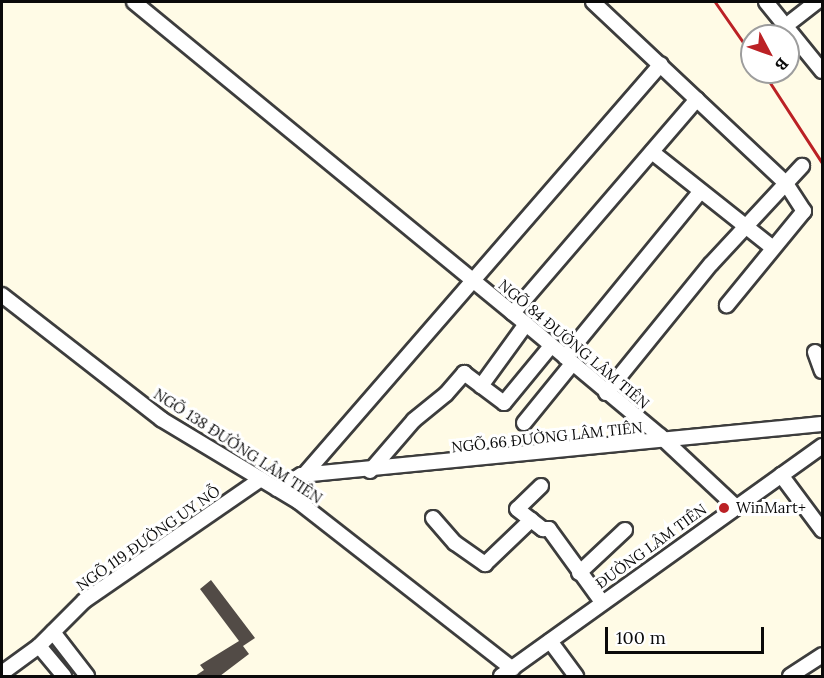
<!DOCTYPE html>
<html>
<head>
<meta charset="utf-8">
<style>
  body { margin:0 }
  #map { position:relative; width:824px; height:678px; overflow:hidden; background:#fffbe6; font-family:Lora,serif }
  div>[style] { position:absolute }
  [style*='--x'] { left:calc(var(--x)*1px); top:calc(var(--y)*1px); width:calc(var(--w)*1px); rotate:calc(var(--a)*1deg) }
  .building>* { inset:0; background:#524b46 }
  .roads { filter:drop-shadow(2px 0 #3d3d3d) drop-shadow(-2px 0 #3d3d3d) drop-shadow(0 2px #3d3d3d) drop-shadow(0 -2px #3d3d3d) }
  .minor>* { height:14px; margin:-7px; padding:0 7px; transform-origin:7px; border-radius:7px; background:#fff }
  .rail>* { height:3px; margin:-1.5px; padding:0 1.5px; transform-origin:1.5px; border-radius:1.5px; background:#bb2125 }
  .dots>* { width:16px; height:16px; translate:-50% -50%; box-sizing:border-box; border:3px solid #fff; border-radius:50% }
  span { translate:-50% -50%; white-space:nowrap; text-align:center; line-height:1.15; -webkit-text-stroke:6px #fff; paint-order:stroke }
  .street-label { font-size:15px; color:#0a0a0a }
  .poi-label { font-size:15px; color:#0a0a0a }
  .left { translate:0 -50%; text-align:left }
  .frame { position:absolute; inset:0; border:3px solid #0a0a0a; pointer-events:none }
  .north { position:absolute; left:740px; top:24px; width:60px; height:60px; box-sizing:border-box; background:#fff; border:2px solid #9d9d9d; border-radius:50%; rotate:131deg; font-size:16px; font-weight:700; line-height:24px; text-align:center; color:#0a0a0a }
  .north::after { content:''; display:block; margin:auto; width:21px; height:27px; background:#bb2125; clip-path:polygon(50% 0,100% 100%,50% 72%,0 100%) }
  .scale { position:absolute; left:605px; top:627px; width:159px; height:27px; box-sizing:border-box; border:3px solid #0a0a0a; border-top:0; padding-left:8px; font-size:18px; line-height:21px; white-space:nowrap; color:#0a0a0a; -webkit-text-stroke:4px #fff; paint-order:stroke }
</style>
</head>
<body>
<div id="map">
  <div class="building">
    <div style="clip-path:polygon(211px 580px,255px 638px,243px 646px,249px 654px,220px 676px,195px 676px,204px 670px,200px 665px,239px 641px,200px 589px)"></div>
  </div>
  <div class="roads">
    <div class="minor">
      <div style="--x:134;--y:2;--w:490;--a:39.4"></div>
      <div style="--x:513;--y:313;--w:192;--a:39.9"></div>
      <div style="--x:660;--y:436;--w:103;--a:43"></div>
      <div style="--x:593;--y:2;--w:263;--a:43.2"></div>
      <div style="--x:785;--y:182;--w:35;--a:57"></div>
      <div style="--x:804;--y:211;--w:122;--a:129.3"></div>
      <div style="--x:766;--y:2;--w:89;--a:50.9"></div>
      <div style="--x:792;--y:21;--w:31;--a:-38"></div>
      <div style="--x:652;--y:152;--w:154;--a:38.4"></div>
      <div style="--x:2;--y:295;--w:202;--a:37.9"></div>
      <div style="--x:161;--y:419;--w:161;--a:31"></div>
      <div style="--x:299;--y:502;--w:271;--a:38"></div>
      <div style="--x:513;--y:313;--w:282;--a:-49.3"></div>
      <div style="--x:815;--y:352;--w:20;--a:70"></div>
      <div style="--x:565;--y:357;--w:213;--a:-50.7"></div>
      <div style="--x:481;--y:386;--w:77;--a:-54"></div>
      <div style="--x:606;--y:393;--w:166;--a:-50.9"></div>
      <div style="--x:711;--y:264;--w:134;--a:-47.1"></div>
      <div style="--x:524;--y:423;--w:76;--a:-50.9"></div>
      <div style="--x:370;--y:471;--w:67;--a:-49.2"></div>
      <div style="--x:414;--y:420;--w:41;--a:-39.1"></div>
      <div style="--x:446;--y:394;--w:28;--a:-49"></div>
      <div style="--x:464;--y:373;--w:50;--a:36.9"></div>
      <div style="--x:504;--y:403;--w:74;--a:-50.5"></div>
      <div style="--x:304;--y:475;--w:544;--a:-49.02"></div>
      <div style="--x:781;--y:475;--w:69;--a:53.3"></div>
      <div style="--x:541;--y:486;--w:33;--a:136"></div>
      <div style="--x:517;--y:509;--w:33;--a:38"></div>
      <div style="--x:543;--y:529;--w:6;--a:0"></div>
      <div style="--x:549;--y:529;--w:90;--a:54"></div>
      <div style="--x:277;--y:489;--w:28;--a:-30"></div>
      <div style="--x:301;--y:475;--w:523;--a:-5.59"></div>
      <div style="--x:433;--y:518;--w:33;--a:49"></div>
      <div style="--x:455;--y:543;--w:37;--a:35"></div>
      <div style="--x:485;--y:564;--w:64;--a:-43.7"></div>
      <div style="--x:579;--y:573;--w:63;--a:-43.1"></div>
      <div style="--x:53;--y:632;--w:56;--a:52.3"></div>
      <div style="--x:550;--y:641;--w:44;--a:53.4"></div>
      <div style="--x:39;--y:646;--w:39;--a:50"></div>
      <div style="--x:2;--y:673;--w:46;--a:-36.1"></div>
      <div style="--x:39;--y:646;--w:64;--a:-45"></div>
      <div style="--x:84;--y:601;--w:215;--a:-34.6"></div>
      <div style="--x:501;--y:676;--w:395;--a:-35.6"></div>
      <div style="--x:790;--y:676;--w:38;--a:-33"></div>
    </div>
  </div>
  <div class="rail">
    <div style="--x:715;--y:2;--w:65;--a:55.1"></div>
    <div style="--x:763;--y:72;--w:108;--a:57"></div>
  </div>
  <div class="dots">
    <div style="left:724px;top:508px;background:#bb2125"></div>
  </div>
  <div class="street-label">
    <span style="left:574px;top:344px;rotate:40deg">NGÕ 84 ĐƯỜNG LÂM TIÊN</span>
    <span style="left:547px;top:437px;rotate:-6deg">NGÕ 66 ĐƯỜNG LÂM TIÊN</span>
    <span style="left:238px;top:446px;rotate:33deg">NGÕ 138 ĐƯỜNG LÂM TIÊN</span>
    <span style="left:148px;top:538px;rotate:-35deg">NGÕ 119 ĐƯỜNG UY NỖ</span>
    <span style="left:651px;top:546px;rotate:-36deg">ĐƯỜNG LÂM TIÊN</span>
  </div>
  <div class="poi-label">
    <span class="left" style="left:736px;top:508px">WinMart+</span>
  </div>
  <div class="frame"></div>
  <div class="north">B</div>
  <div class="scale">100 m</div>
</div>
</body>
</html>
